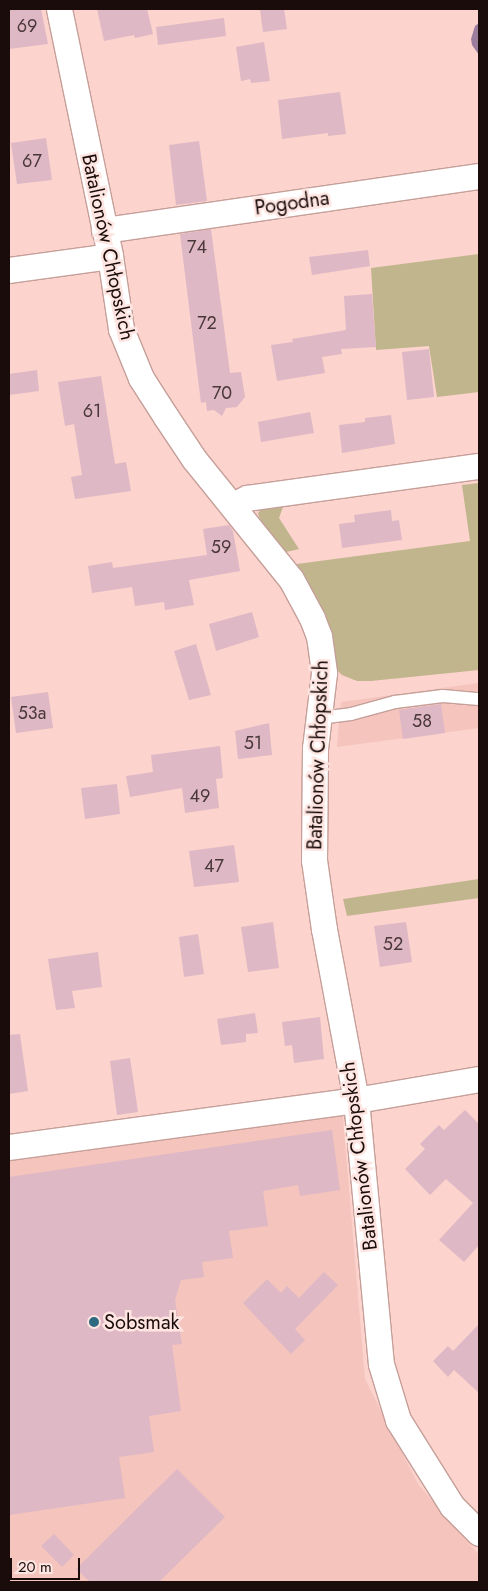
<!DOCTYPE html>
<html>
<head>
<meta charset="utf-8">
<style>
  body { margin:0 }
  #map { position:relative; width:488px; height:1591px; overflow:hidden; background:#fcd3cd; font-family:Jost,sans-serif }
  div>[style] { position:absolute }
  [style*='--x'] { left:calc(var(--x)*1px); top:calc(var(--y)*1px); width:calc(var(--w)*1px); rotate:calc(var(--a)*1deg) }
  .built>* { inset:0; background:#f4c4bd }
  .green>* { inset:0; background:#c0b58c }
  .water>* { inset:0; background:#9b7d9e }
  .building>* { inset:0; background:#deb8c5 }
  .roads { filter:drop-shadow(1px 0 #c59f99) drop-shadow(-1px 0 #c59f99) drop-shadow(0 1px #c59f99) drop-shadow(0 -1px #c59f99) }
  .lane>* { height:12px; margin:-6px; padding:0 6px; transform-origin:6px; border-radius:6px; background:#fff }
  .street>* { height:25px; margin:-12.5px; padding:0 12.5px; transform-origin:12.5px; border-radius:12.5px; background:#fff }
  .dots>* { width:14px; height:14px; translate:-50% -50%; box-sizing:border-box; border:2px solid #fee5e1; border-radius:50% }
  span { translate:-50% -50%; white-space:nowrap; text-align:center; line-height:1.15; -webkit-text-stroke:5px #fee5e1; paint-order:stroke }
  .number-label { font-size:18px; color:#4a3739 }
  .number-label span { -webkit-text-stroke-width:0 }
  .street-label { font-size:20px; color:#190c0a }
  .poi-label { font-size:20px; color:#190c0a }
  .left { translate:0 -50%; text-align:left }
  .frame { position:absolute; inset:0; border:10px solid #190c0a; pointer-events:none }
  .scale { position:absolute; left:10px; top:1558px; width:70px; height:22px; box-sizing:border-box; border:2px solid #190c0a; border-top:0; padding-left:6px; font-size:15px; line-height:18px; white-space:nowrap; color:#190c0a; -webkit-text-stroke:4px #fee5e1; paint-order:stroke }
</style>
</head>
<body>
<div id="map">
  <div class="built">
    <div style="clip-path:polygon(479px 683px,479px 728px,337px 747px,341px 702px)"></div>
    <div style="clip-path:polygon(342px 1106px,365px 1379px,418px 1484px,479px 1555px,479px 1579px,476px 1582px,9px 1582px,9px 1158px)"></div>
  </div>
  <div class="green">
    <div style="clip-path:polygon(479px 254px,479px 392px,437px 397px,429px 346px,376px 350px,371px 268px)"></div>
    <div style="clip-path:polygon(479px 483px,479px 670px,371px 681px,357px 681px,342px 675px,337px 670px,332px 635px,297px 564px,470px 541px,462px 485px)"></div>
    <div style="clip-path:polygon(298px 500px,301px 505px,283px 507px,279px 518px,299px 549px,286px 552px,262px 526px,258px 513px,264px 506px)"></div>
    <div style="clip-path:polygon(479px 879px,479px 898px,347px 916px,343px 899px)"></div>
  </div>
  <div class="water">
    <div style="clip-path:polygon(479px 23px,479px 55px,472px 45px,471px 39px,475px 26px)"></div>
  </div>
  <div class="building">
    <div style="clip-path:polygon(9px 9px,41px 9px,48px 44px,9px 49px)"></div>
    <div style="clip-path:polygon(97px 9px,147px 9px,153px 34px,135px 38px,134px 35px,104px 41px)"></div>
    <div style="clip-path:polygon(260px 9px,284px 9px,287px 29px,263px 32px)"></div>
    <div style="clip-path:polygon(224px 18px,226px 36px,158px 45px,156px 27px)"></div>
    <div style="clip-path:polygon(264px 42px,270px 81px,251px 83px,250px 79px,241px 81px,236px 47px)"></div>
    <div style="clip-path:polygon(340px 92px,346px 134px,328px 136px,328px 133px,282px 139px,278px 100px)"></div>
    <div style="clip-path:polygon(46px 138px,52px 180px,17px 184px,11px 143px)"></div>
    <div style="clip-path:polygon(199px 141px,207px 201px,176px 205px,169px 145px)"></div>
    <div style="clip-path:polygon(211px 229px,230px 373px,241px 372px,245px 397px,237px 407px,226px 408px,222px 416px,214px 410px,207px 411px,206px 402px,201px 403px,180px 234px)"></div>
    <div style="clip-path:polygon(368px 250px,370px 266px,312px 275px,309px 257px)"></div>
    <div style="clip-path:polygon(372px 294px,376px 347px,341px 349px,342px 354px,322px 357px,325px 373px,277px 381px,271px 345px,293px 342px,292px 339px,346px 330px,344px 296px)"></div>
    <div style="clip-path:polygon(429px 349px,434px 397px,407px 400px,402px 352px)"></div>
    <div style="clip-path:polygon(37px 370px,39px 391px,9px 395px,9px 374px)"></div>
    <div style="clip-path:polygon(101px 376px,115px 464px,126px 462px,131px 491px,75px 499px,71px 477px,82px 475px,74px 424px,65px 426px,58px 382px)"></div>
    <div style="clip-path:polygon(310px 412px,314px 433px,261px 442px,258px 422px)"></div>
    <div style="clip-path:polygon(391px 415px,395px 444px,342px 453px,339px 425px,365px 422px,365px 418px)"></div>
    <div style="clip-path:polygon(391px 510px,392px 521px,399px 520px,402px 540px,342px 548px,339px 524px,355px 522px,354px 515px)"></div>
    <div style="clip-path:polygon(229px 525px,233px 531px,240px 571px,189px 580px,194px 605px,165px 610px,164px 602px,135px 606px,132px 587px,92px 593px,88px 566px,112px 562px,113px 568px,207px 555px,203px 529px)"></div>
    <div style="clip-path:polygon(252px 612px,259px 637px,216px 651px,209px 624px)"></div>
    <div style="clip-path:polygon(196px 644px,211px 695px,189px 700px,174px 651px)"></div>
    <div style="clip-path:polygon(48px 692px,53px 728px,16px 733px,11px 697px)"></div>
    <div style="clip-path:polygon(441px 704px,445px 733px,403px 739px,399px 710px)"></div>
    <div style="clip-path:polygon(269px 723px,272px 755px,238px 759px,235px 731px)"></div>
    <div style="clip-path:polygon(220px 746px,223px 778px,216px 779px,219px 808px,185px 813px,182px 788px,130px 797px,126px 776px,153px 772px,151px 755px)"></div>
    <div style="clip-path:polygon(117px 784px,120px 814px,85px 819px,81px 788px)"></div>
    <div style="clip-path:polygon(234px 845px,239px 882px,194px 887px,189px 851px)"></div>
    <div style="clip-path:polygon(273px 922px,279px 968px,248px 972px,241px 927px)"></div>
    <div style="clip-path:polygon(406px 922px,412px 962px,380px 967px,374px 926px)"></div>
    <div style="clip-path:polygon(198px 934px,204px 974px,184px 977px,179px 937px)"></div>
    <div style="clip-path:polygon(98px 952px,102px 987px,72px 991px,75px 1008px,56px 1010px,48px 959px)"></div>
    <div style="clip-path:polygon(255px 1013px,258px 1033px,246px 1034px,246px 1042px,221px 1045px,217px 1019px)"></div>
    <div style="clip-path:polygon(320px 1017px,324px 1059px,294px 1063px,292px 1045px,285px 1046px,282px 1022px)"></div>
    <div style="clip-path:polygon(20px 1034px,28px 1091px,9px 1094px,9px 1035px)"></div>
    <div style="clip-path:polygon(130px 1058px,138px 1112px,117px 1115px,110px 1061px)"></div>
    <div style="clip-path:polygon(465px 1110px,479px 1124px,479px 1245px,464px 1262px,439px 1240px,473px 1203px,446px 1179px,430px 1195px,405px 1169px,425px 1149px,420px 1144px,439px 1125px,444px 1130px)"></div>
    <div style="clip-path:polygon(332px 1130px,340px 1190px,300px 1196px,298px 1185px,263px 1191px,268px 1226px,229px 1231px,233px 1258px,202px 1262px,204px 1277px,181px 1280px,175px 1300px,182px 1344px,172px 1345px,181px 1411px,149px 1416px,154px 1452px,119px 1457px,125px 1498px,9px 1515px,9px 1177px)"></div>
    <div style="clip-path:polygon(324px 1272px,338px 1285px,295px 1329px,305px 1340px,291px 1354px,243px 1303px,267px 1279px,281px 1293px,287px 1286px,299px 1298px)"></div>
    <div style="clip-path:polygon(479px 1324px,479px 1393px,454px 1370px,448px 1377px,433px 1361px,448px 1346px,453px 1351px)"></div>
    <div style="clip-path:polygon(177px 1469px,225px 1517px,159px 1582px,90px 1582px,76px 1569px)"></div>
    <div style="clip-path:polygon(54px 1534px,74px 1555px,62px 1567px,41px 1546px)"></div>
  </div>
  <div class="roads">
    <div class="lane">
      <div style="--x:319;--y:718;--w:32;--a:-7"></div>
      <div style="--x:351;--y:714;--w:46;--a:-15.3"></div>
      <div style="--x:395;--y:702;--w:48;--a:-7.1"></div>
      <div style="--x:443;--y:696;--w:36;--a:5"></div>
    </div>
    <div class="street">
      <div style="--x:59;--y:9;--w:252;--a:78.3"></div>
      <div style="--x:110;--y:256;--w:74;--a:81.4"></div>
      <div style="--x:121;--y:329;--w:53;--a:67.8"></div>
      <div style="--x:141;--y:378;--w:46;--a:57.3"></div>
      <div style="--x:166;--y:417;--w:50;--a:56.3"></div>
      <div style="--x:194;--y:459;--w:154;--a:51.1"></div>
      <div style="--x:291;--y:579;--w:44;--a:61.7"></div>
      <div style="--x:312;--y:618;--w:19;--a:69"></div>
      <div style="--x:319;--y:636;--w:37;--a:82"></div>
      <div style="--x:324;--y:673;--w:76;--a:96.8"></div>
      <div style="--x:315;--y:748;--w:112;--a:90.5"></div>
      <div style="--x:314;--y:860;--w:70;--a:81.8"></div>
      <div style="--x:324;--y:929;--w:174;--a:79.4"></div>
      <div style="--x:356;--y:1100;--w:265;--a:84.6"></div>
      <div style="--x:381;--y:1364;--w:59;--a:73.1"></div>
      <div style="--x:398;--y:1420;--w:102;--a:57.9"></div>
      <div style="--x:452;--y:1506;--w:38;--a:45"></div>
      <div style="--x:104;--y:230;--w:379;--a:-8.2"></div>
      <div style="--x:9;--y:270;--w:102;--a:-7.9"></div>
      <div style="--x:232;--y:505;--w:17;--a:-25"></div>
      <div style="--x:247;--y:498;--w:234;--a:-7.9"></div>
      <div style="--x:9;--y:1147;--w:350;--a:-7.7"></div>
      <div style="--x:356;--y:1100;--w:125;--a:-9.7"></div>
    </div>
  </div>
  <div class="dots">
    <div style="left:94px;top:1322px;background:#2d6a80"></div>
  </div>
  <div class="number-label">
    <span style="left:27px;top:26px">69</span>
    <span style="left:32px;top:161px">67</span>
    <span style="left:197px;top:247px">74</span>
    <span style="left:207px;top:323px">72</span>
    <span style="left:222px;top:393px">70</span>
    <span style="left:92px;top:411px">61</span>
    <span style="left:221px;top:547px">59</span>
    <span style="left:32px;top:713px">53a</span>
    <span style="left:422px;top:721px">58</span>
    <span style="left:253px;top:743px">51</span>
    <span style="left:200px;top:796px">49</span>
    <span style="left:214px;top:866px">47</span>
    <span style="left:393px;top:944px">52</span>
  </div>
  <div class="street-label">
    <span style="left:292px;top:203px;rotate:-8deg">Pogodna</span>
    <span style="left:108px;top:247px;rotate:78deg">Batalionów Chłopskich</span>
    <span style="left:318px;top:755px;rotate:-88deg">Batalionów Chłopskich</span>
    <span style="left:359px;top:1156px;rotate:-97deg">Batalionów Chłopskich</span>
  </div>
  <div class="poi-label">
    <span class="left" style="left:104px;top:1322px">Sobsmak</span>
  </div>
  <div class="frame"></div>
  <div class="scale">20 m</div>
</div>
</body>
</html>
